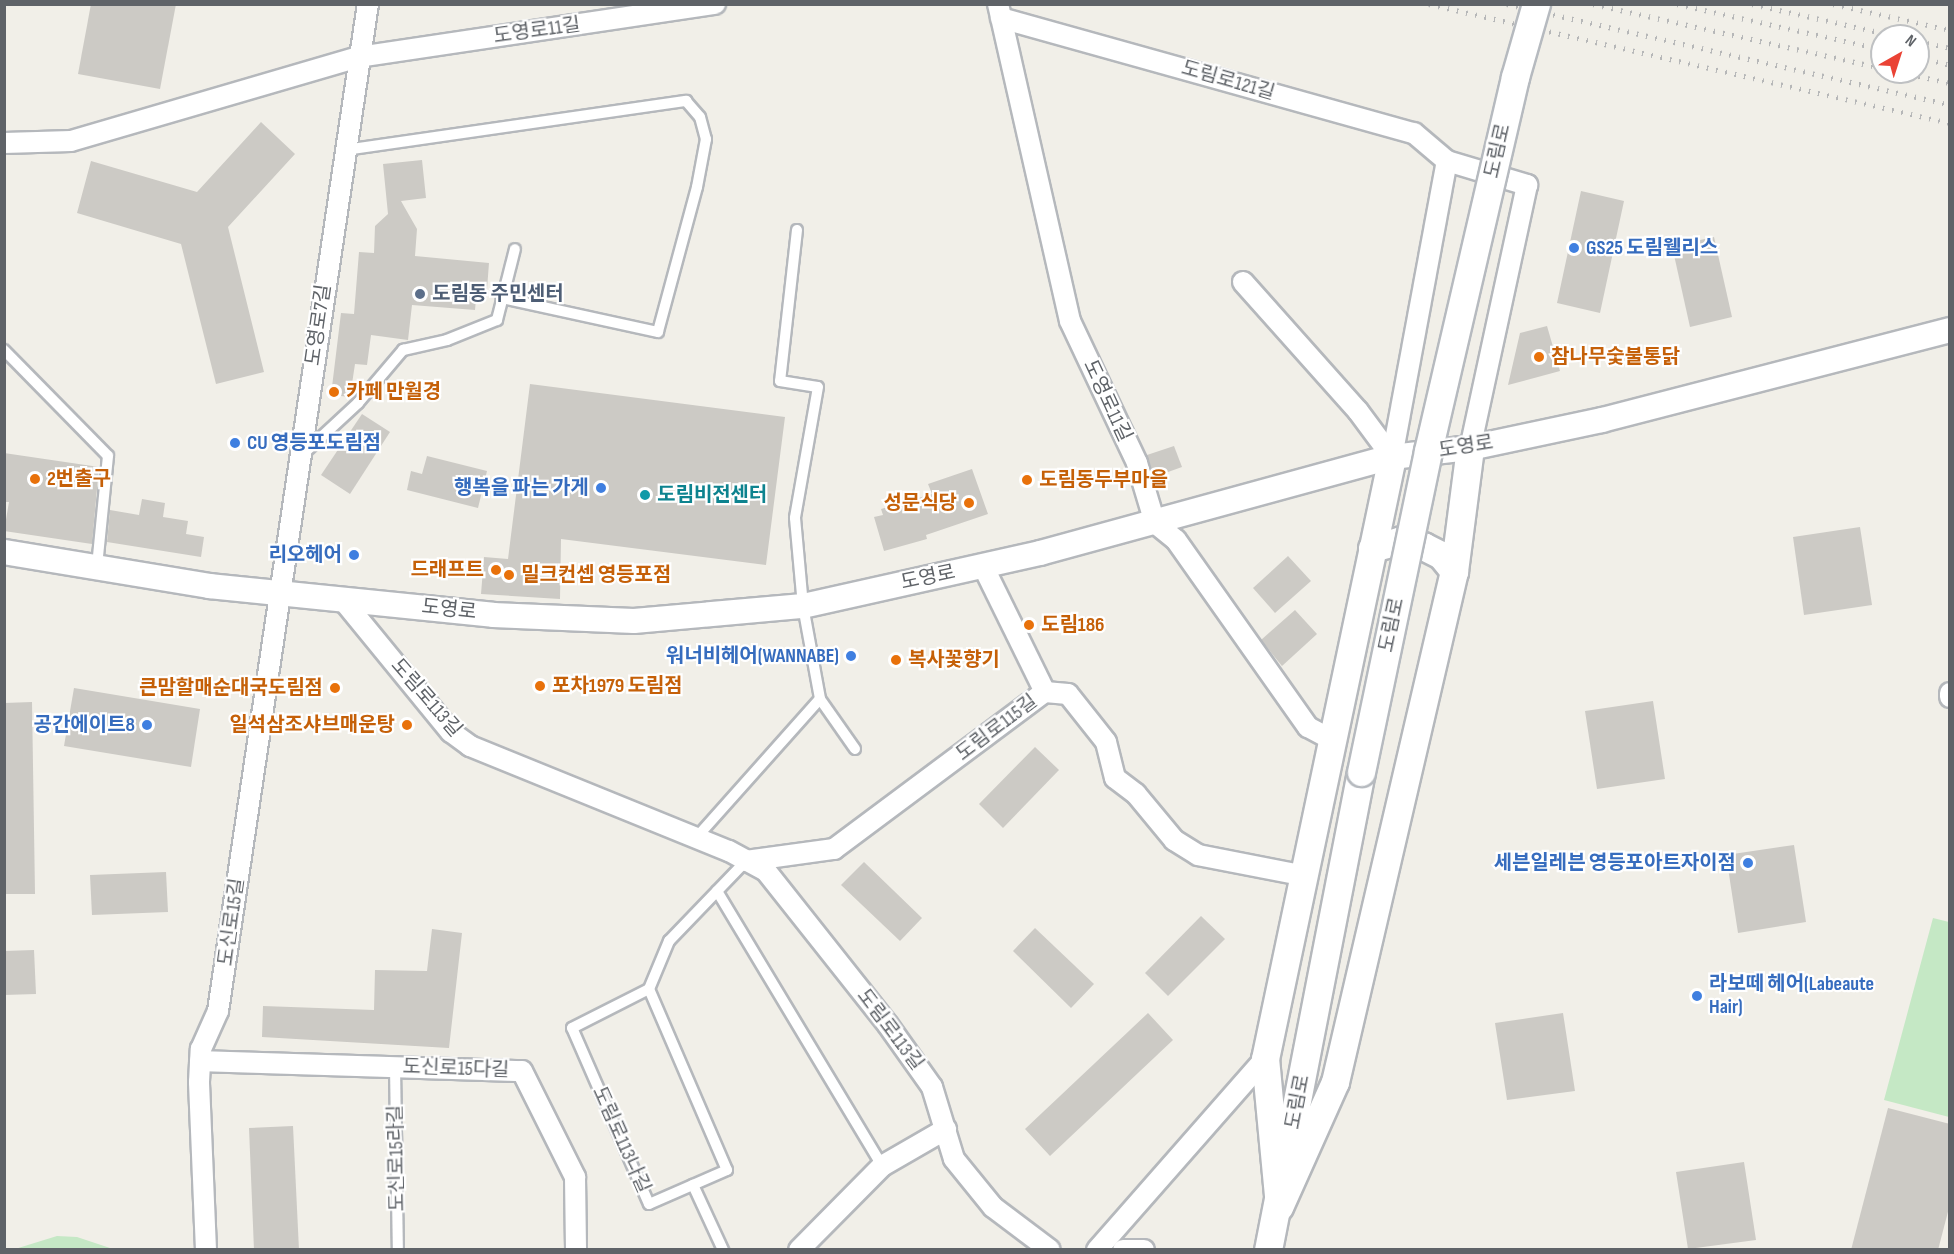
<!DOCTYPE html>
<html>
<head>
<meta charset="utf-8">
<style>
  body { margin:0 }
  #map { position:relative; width:1954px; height:1254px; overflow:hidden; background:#f1efe8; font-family:"Sofia Sans Condensed","Noto Sans KR",sans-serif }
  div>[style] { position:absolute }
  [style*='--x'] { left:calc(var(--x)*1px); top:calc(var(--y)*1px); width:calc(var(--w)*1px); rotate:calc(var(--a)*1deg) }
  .green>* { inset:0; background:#c5e8c5 }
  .building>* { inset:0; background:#cccac5 }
  .roads { filter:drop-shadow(2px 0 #b5b8bc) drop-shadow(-2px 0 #b5b8bc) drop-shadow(0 2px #b5b8bc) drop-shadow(0 -2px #b5b8bc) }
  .service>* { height:10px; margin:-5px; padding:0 5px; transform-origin:5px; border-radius:5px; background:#fff }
  .minor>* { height:20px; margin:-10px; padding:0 10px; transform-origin:10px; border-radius:10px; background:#fff }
  .tertiary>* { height:24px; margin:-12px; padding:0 12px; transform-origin:12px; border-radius:12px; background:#fff }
  .secondary>* { height:27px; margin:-13.5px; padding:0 13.5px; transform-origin:13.5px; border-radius:13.5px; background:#fff }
  .rail>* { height:4.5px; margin-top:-2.25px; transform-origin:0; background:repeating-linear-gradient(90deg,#b6b7b8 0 1.5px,transparent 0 9.5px) }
  .bridges { filter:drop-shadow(2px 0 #b6babf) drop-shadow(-2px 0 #b6babf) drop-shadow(0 2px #b6babf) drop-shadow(0 -2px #b6babf) }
  .secondary-bridge>* { height:27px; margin:-13.5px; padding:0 13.5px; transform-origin:13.5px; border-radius:13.5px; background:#fff }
  .dots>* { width:16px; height:16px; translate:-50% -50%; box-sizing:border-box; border:3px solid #fff; border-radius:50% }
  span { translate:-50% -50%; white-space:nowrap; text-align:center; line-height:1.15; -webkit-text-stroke:4.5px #fff; paint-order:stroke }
  .street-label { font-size:20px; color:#5f6368 }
  .shop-label { font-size:20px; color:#366cbe; font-weight:700 }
  .left { translate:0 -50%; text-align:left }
  .right { translate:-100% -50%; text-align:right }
  .service-label { font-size:20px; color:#4e5e75; font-weight:700 }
  .food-label { font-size:20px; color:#c56008; font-weight:700 }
  .culture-label { font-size:20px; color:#0d838f; font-weight:700 }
  .frame { position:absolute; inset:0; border:6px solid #5f6368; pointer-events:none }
  .north { position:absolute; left:1870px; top:24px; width:60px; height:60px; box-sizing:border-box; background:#fff; border:2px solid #bfc1c3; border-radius:50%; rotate:39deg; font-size:16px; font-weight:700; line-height:24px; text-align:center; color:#5f6368 }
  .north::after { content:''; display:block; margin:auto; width:21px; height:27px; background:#ea4335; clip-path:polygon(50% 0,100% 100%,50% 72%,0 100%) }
</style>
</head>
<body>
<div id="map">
  <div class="green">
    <div style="clip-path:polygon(1933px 918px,1949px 922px,1949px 1117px,1884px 1100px)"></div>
    <div style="clip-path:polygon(57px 1236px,77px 1237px,113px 1249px,15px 1249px)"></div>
  </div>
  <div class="building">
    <div style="clip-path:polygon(91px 4px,176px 4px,160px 89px,78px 74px)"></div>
    <div style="clip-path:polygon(261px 122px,295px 154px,228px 227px,264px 372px,216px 384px,181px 244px,77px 213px,91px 161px,197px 192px)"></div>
    <div style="clip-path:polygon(422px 160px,426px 198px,401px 201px,417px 229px,415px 256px,489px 263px,487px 289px,477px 289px,475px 310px,412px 305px,408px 340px,371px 335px,367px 365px,355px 364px,350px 397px,331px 395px,341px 313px,354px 314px,359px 252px,374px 253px,375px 226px,388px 214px,383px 164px)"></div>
    <div style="clip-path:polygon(1581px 191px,1624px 201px,1600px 313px,1557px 303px)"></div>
    <div style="clip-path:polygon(1714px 237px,1732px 317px,1690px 327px,1672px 246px)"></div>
    <div style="clip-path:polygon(1547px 326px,1560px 371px,1508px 385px,1520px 333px)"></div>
    <div style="clip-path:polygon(530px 384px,785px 417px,766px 565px,561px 539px,560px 599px,481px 594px,484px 557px,508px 559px)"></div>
    <div style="clip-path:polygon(362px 414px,390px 432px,350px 494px,321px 475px)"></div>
    <div style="clip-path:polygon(1174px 446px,1182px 467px,1154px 477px,1147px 455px)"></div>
    <div style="clip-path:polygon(4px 453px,99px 467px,92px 544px,4px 531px,9px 502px,4px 502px)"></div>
    <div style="clip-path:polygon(427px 456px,487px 471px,478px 508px,407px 490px,411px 471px,422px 474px)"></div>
    <div style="clip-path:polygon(972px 469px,988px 514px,926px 535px,927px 539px,884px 551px,874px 517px,883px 515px,881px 509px,932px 494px,928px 484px)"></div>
    <div style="clip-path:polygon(142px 499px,165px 503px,163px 517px,188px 521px,186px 534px,204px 537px,201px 557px,107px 542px,110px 510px,139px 515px)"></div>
    <div style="clip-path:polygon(1860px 527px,1872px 605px,1804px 615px,1793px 537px)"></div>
    <div style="clip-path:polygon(1288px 556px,1311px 581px,1275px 613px,1253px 588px)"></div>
    <div style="clip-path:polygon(1295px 610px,1317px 634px,1282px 666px,1261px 640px)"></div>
    <div style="clip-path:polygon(74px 688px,200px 709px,191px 767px,64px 746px)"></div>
    <div style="clip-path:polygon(1653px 701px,1665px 779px,1597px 789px,1585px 711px)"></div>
    <div style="clip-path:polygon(32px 702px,35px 894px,4px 894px,4px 703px)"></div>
    <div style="clip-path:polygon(1035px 747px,1059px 770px,1003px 828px,979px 804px)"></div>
    <div style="clip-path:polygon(1794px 845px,1806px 922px,1738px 933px,1726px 855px)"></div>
    <div style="clip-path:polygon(864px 862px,922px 918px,900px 941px,841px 885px)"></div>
    <div style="clip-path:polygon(166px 872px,168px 912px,92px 915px,90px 875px)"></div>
    <div style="clip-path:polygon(1201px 916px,1225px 939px,1168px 996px,1145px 973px)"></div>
    <div style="clip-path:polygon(1035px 928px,1094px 984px,1071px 1008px,1013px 951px)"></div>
    <div style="clip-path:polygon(432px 929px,462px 933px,449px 1048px,262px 1037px,263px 1006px,374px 1010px,375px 970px,427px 971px)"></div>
    <div style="clip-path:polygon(34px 950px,36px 994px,4px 995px,4px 951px)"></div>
    <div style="clip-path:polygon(1148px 1013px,1173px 1040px,1050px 1156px,1025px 1129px)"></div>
    <div style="clip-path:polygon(1563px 1013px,1575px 1091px,1507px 1100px,1495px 1023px)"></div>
    <div style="clip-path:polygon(1888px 1108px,1950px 1124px,1950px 1204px,1938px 1250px,1851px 1250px)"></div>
    <div style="clip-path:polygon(293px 1126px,299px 1250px,254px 1250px,249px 1128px)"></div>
    <div style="clip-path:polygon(1744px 1162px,1756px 1240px,1688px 1249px,1676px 1172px)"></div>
  </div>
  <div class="roads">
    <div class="service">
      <div style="--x:345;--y:150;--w:345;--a:-8.2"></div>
      <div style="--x:686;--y:101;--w:21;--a:49"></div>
      <div style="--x:700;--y:117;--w:23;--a:75"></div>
      <div style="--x:706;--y:139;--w:49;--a:100.6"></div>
      <div style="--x:697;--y:187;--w:150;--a:105.1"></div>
      <div style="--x:658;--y:332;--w:160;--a:-167.7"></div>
      <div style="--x:797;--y:230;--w:152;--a:96.4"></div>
      <div style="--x:780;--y:381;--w:38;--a:9"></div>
      <div style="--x:818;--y:387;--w:133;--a:100"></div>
      <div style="--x:795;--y:518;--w:88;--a:84.8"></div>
      <div style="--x:803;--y:606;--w:95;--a:79.6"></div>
      <div style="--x:820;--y:699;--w:61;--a:55"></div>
      <div style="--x:4;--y:350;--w:148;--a:45.5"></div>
      <div style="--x:108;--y:456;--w:111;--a:95.7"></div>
      <div style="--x:303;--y:454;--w:75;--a:-42.8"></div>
      <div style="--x:358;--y:403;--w:70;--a:-49.7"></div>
      <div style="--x:403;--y:350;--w:45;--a:-12.8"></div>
      <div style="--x:447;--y:340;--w:54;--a:-21.8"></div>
      <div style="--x:497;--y:320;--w:73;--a:-75.8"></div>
      <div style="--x:696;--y:838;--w:186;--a:-48.3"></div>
      <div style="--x:717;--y:891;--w:321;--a:59"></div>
      <div style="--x:649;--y:989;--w:197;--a:66.7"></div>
      <div style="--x:727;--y:1170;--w:85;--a:156.4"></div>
      <div style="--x:649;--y:1204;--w:192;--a:-113.6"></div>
      <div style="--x:572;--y:1028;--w:86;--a:-26.9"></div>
      <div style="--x:649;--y:989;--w:52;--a:-67.4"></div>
      <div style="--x:669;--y:941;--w:111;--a:-46.1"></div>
      <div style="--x:395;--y:1067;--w:183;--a:89.1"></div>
      <div style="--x:693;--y:1185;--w:72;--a:65.2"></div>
    </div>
    <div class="minor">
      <div style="--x:998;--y:4;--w:325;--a:77.2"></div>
      <div style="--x:1070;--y:321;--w:157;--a:64.7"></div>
      <div style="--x:1137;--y:463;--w:63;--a:73.3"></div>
      <div style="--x:1155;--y:523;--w:27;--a:39"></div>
      <div style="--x:1176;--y:540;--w:229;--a:54.8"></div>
      <div style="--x:1308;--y:727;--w:26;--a:28"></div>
      <div style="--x:1001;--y:18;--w:429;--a:15.6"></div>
      <div style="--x:1414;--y:133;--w:43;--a:40.3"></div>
      <div style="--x:4;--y:143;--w:67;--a:-1.7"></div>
      <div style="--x:71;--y:141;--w:300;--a:-16.3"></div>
      <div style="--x:359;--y:57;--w:360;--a:-8.5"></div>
      <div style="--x:1243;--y:282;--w:173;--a:48.3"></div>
      <div style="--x:1358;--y:411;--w:57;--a:53.5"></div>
      <div style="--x:1392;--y:457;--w:301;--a:-79.5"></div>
      <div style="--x:1447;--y:161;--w:84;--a:16.7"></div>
      <div style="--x:1527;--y:185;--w:269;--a:102.2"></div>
      <div style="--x:983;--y:566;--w:140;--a:63.8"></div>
      <div style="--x:342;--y:599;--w:172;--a:50.7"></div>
      <div style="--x:451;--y:732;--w:24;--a:36"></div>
      <div style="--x:470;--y:746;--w:279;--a:22.1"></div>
      <div style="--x:729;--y:851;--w:42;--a:28.4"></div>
      <div style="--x:766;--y:871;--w:196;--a:51.6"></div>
      <div style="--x:888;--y:1025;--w:76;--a:54.6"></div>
      <div style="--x:932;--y:1087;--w:75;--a:73"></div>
      <div style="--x:954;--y:1159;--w:62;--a:50.9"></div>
      <div style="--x:993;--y:1207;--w:71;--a:37"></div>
      <div style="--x:1950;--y:693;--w:4;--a:90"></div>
      <div style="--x:746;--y:861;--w:89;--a:-7.8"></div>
      <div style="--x:834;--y:849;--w:263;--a:-36.7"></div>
      <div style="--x:1045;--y:692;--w:23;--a:5"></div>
      <div style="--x:1068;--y:694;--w:61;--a:51.6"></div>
      <div style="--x:1106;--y:742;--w:37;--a:76"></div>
      <div style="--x:1115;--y:778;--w:26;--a:37"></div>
      <div style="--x:1136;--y:794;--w:60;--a:50.4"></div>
      <div style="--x:1174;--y:840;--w:28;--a:32"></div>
      <div style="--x:1198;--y:855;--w:105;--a:11"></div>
      <div style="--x:200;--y:1061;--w:322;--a:1.8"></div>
      <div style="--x:522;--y:1071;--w:119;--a:63.4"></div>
      <div style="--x:575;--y:1177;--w:73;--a:89.2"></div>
      <div style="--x:206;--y:1250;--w:168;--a:-92.4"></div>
      <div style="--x:199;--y:1082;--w:33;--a:-87"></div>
      <div style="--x:201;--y:1049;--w:42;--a:-65.9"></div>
      <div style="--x:218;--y:1011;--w:1018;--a:-81.53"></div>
      <div style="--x:799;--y:1250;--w:118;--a:-45.3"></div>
      <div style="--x:882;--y:1166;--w:74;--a:-30"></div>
      <div style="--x:1097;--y:1250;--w:254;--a:-48.7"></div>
      <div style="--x:1123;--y:1250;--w:21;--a:0"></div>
    </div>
    <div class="tertiary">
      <div style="--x:4;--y:552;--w:208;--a:9.4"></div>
      <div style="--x:209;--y:586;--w:285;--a:5.8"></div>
      <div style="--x:493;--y:615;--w:141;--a:2.4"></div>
      <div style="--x:634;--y:621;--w:170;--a:-5.1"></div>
      <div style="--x:803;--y:606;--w:243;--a:-12.6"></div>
      <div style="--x:1040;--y:553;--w:365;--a:-15.3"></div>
      <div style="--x:1392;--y:457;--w:79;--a:-6.6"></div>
      <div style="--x:1470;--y:448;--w:135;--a:-12"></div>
      <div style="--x:1602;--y:420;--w:359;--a:-14.5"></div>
    </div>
    <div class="secondary">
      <div style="--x:1372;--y:548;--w:30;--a:-15"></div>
      <div style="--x:1401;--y:540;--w:23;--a:15"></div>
      <div style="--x:1423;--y:546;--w:20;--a:27"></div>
      <div style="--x:1441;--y:555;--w:21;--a:51"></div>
      <div style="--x:1279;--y:1206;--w:148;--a:-95.4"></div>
      <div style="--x:1265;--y:1059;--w:615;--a:-78.09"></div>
      <div style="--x:1279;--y:1207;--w:137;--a:-65.9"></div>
      <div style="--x:1335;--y:1082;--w:525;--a:-76.89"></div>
      <div style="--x:1454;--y:571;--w:124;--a:-82.6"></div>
      <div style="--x:1268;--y:1250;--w:487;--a:-79"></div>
    </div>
  </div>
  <div class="rail">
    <div style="--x:1429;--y:4;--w:534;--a:12.87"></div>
    <div style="--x:1507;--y:4;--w:454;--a:12.8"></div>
    <div style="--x:1593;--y:4;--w:296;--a:12.5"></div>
    <div style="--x:1677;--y:4;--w:210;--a:12.4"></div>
    <div style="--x:1752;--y:4;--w:148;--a:12.5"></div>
    <div style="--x:1833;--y:4;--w:120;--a:12.5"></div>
    <div style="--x:1918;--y:41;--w:33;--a:12"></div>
    <div style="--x:1918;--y:57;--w:33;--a:14"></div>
    <div style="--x:1900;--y:72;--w:51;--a:12.4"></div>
  </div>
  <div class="bridges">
    <div class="secondary-bridge">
      <div style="--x:1361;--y:772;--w:328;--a:-78.2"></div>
      <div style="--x:1428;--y:451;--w:384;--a:-76.9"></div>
      <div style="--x:1515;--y:77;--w:76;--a:-74"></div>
    </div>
  </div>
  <div class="dots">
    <div style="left:1574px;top:248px;background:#3f7fe0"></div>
    <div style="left:420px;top:294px;background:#5c6f8a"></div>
    <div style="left:1539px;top:357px;background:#e8710a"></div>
    <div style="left:334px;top:392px;background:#e8710a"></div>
    <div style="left:235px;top:443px;background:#3f7fe0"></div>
    <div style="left:35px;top:479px;background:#e8710a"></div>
    <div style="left:1027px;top:480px;background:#e8710a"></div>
    <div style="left:601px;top:488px;background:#3f7fe0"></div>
    <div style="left:645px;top:495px;background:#0f9aa8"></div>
    <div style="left:969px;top:503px;background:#e8710a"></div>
    <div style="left:354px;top:555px;background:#3f7fe0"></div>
    <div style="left:496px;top:570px;background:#e8710a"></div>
    <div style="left:509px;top:575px;background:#e8710a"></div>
    <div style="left:1029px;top:625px;background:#e8710a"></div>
    <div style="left:851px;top:656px;background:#3f7fe0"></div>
    <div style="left:896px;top:660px;background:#e8710a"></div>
    <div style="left:540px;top:686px;background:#e8710a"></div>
    <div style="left:335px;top:688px;background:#e8710a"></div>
    <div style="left:147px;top:725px;background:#3f7fe0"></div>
    <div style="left:407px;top:725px;background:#e8710a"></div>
    <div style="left:1748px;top:863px;background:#3f7fe0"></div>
    <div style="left:1697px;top:996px;background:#3f7fe0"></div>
  </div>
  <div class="street-label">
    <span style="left:537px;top:31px;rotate:-8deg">도영로11길</span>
    <span style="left:1228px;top:81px;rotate:16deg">도림로121길</span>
    <span style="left:1498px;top:151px;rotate:-77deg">도림로</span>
    <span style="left:319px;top:325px;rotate:-82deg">도영로7길</span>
    <span style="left:1107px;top:401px;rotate:65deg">도영로11길</span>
    <span style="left:1466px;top:447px;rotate:-9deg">도영로</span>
    <span style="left:928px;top:578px;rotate:-12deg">도영로</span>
    <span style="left:449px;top:610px;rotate:6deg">도영로</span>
    <span style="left:1392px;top:625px;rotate:-78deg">도림로</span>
    <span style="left:426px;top:698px;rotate:49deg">도림로113길</span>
    <span style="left:997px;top:728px;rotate:-37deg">도림로115길</span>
    <span style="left:232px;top:922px;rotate:-82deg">도신로15길</span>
    <span style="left:890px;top:1030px;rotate:53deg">도림로113길</span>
    <span style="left:456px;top:1069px;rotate:2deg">도신로15다길</span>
    <span style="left:1298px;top:1102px;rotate:-79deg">도림로</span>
    <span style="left:621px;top:1140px;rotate:66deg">도림로113나길</span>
    <span style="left:397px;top:1158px;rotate:-91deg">도신로15라길</span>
  </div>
  <div class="shop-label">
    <span class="left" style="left:1586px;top:248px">GS25 도림웰리스</span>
    <span class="left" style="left:247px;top:443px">CU 영등포도림점</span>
    <span class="right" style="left:589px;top:488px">행복을 파는 가게</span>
    <span class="right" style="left:342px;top:555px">리오헤어</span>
    <span class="right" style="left:839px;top:656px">워너비헤어(WANNABE)</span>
    <span class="right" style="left:135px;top:725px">공간에이트8</span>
    <span class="right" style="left:1736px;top:863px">세븐일레븐 영등포아트자이점</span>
    <span class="left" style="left:1709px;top:996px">라보떼 헤어(Labeaute<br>Hair)</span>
  </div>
  <div class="service-label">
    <span class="left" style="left:432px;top:294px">도림동 주민센터</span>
  </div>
  <div class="food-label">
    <span class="left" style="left:1551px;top:357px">참나무숯불통닭</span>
    <span class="left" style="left:346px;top:392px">카페 만월경</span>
    <span class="left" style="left:47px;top:479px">2번출구</span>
    <span class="left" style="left:1039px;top:480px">도림동두부마을</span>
    <span class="right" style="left:957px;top:503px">성문식당</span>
    <span class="right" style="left:484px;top:570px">드래프트</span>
    <span class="left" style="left:521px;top:575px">밀크컨셉 영등포점</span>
    <span class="left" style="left:1041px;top:625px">도림186</span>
    <span class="left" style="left:908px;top:660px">복사꽃향기</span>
    <span class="left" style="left:552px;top:686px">포차1979 도림점</span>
    <span class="right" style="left:323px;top:688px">큰맘할매순대국도림점</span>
    <span class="right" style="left:395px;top:725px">일석삼조샤브매운탕</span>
  </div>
  <div class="culture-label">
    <span class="left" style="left:657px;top:495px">도림비전센터</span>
  </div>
  <div class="frame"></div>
  <div class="north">N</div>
</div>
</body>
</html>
